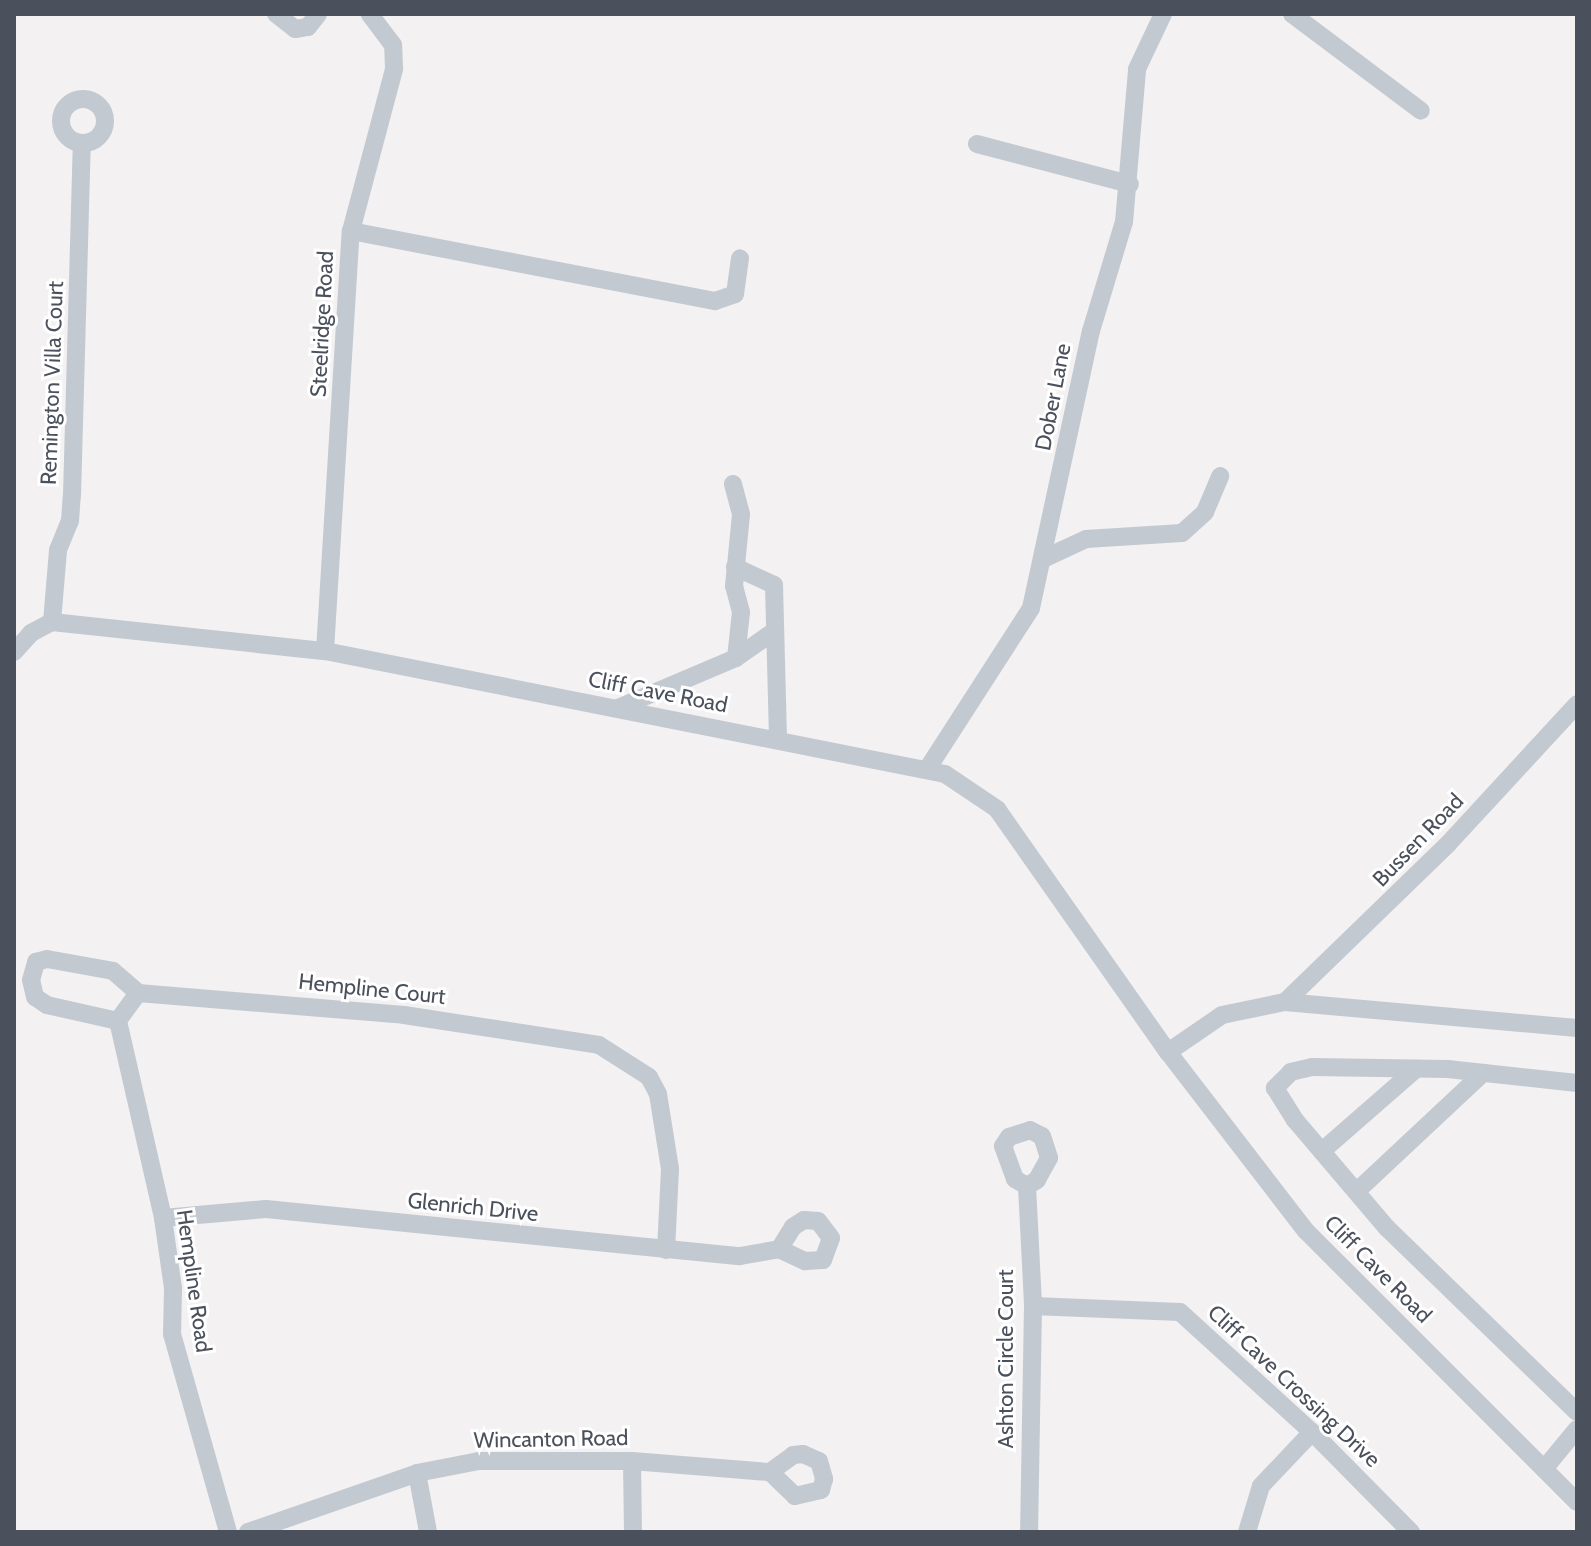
<!DOCTYPE html>
<html>
<head>
<meta charset="utf-8">
<style>
  body { margin:0 }
  #map { position:relative; width:1591px; height:1546px; overflow:hidden; background:#f3f1f1; font-family:Cabin,sans-serif }
  div>[style] { position:absolute }
  [style*='--x'] { left:calc(var(--x)*1px); top:calc(var(--y)*1px); width:calc(var(--w)*1px); rotate:calc(var(--a)*1deg) }
  .minor>* { height:18px; margin:-9px; padding:0 9px; transform-origin:9px; border-radius:9px; background:#c3c9d1 }
  .minor>.ring { margin:-9px; padding:0; box-sizing:content-box; background:none; border:18px solid #c3c9d1; border-radius:50% }
  span { translate:-50% -50%; white-space:nowrap; text-align:center; line-height:1.15; -webkit-text-stroke:6px #fff; paint-order:stroke }
  .street-label { font-size:22px; color:#4b515c }
  .frame { position:absolute; inset:0; border:16px solid #4b515c; pointer-events:none }
</style>
</head>
<body>
<div id="map">
  <div class="minor">
    <div style="--x:276;--y:14;--w:24;--a:38"></div>
    <div style="--x:295;--y:29;--w:13;--a:-9"></div>
    <div style="--x:308;--y:27;--w:16;--a:-52"></div>
    <div style="--x:1292;--y:14;--w:161;--a:36.9"></div>
    <div class="ring" style="left:61px;top:99px;width:26px;height:26px"></div>
    <div style="--x:977;--y:144;--w:158;--a:14.7"></div>
    <div style="--x:351;--y:231;--w:371;--a:10.9"></div>
    <div style="--x:715;--y:301;--w:21;--a:-19"></div>
    <div style="--x:735;--y:294;--w:36;--a:-82"></div>
    <div style="--x:1045;--y:558;--w:45;--a:-24.9"></div>
    <div style="--x:1086;--y:539;--w:96;--a:-3.6"></div>
    <div style="--x:1182;--y:533;--w:31;--a:-42"></div>
    <div style="--x:1205;--y:512;--w:39;--a:-67"></div>
    <div style="--x:735;--y:567;--w:43;--a:24.8"></div>
    <div style="--x:774;--y:585;--w:155;--a:88.5"></div>
    <div style="--x:52;--y:622;--w:72;--a:-85.2"></div>
    <div style="--x:58;--y:550;--w:31;--a:-68"></div>
    <div style="--x:70;--y:521;--w:26;--a:-86"></div>
    <div style="--x:72;--y:495;--w:351;--a:-88.4"></div>
    <div style="--x:325;--y:651;--w:421;--a:-86.5"></div>
    <div style="--x:351;--y:231;--w:168;--a:-75.1"></div>
    <div style="--x:394;--y:69;--w:24;--a:-92"></div>
    <div style="--x:393;--y:45;--w:39;--a:-127"></div>
    <div style="--x:14;--y:652;--w:25;--a:-48"></div>
    <div style="--x:31;--y:633;--w:24;--a:-28"></div>
    <div style="--x:52;--y:622;--w:275;--a:6.1"></div>
    <div style="--x:325;--y:651;--w:632;--a:11.22"></div>
    <div style="--x:945;--y:774;--w:63;--a:33.9"></div>
    <div style="--x:997;--y:809;--w:297;--a:54.9"></div>
    <div style="--x:1168;--y:1052;--w:65;--a:-34.4"></div>
    <div style="--x:1222;--y:1015;--w:64;--a:-11.7"></div>
    <div style="--x:1285;--y:1002;--w:293;--a:5.1"></div>
    <div style="--x:736;--y:658;--w:45;--a:-35.1"></div>
    <div style="--x:618;--y:708;--w:128;--a:-23"></div>
    <div style="--x:736;--y:658;--w:46;--a:-83.8"></div>
    <div style="--x:741;--y:612;--w:27;--a:-105"></div>
    <div style="--x:734;--y:586;--w:72;--a:-84.4"></div>
    <div style="--x:741;--y:514;--w:31;--a:-105"></div>
    <div style="--x:928;--y:768;--w:190;--a:-57.2"></div>
    <div style="--x:1031;--y:608;--w:283;--a:-77.8"></div>
    <div style="--x:1091;--y:331;--w:114;--a:-73.2"></div>
    <div style="--x:1124;--y:222;--w:154;--a:-85.1"></div>
    <div style="--x:1137;--y:69;--w:61;--a:-64.7"></div>
    <div style="--x:138;--y:993;--w:34;--a:126"></div>
    <div style="--x:118;--y:1021;--w:202;--a:77.1"></div>
    <div style="--x:163;--y:1218;--w:71;--a:81.9"></div>
    <div style="--x:173;--y:1288;--w:46;--a:91.2"></div>
    <div style="--x:172;--y:1334;--w:206;--a:74.2"></div>
    <div style="--x:1285;--y:1002;--w:227;--a:-44.1"></div>
    <div style="--x:1448;--y:844;--w:190;--a:-47.3"></div>
    <div style="--x:118;--y:1021;--w:73;--a:-167.3"></div>
    <div style="--x:47;--y:1005;--w:14;--a:-146"></div>
    <div style="--x:35;--y:997;--w:17;--a:-103"></div>
    <div style="--x:31;--y:980;--w:19;--a:-74"></div>
    <div style="--x:36;--y:962;--w:11;--a:-15"></div>
    <div style="--x:47;--y:959;--w:67;--a:10.3"></div>
    <div style="--x:113;--y:971;--w:33;--a:41"></div>
    <div style="--x:138;--y:993;--w:267;--a:4.7"></div>
    <div style="--x:404;--y:1015;--w:197;--a:8.7"></div>
    <div style="--x:599;--y:1045;--w:59;--a:32.6"></div>
    <div style="--x:649;--y:1077;--w:19;--a:62"></div>
    <div style="--x:658;--y:1094;--w:76;--a:80.9"></div>
    <div style="--x:670;--y:1169;--w:81;--a:92.8"></div>
    <div style="--x:1168;--y:1052;--w:226;--a:52.4"></div>
    <div style="--x:1306;--y:1231;--w:383;--a:45"></div>
    <div style="--x:1577;--y:1083;--w:130;--a:-173.8"></div>
    <div style="--x:1448;--y:1069;--w:136;--a:-179.2"></div>
    <div style="--x:1312;--y:1067;--w:22;--a:167"></div>
    <div style="--x:1291;--y:1072;--w:23;--a:135"></div>
    <div style="--x:1275;--y:1088;--w:38;--a:58"></div>
    <div style="--x:1295;--y:1120;--w:142;--a:49.6"></div>
    <div style="--x:1387;--y:1228;--w:264;--a:44.1"></div>
    <div style="--x:1030;--y:1130;--w:13;--a:27"></div>
    <div style="--x:1042;--y:1136;--w:23;--a:72"></div>
    <div style="--x:1049;--y:1158;--w:25;--a:119"></div>
    <div style="--x:1037;--y:1180;--w:12;--a:149"></div>
    <div style="--x:1027;--y:1186;--w:14;--a:-150"></div>
    <div style="--x:1015;--y:1179;--w:35;--a:-110"></div>
    <div style="--x:1003;--y:1146;--w:11;--a:-56"></div>
    <div style="--x:1009;--y:1137;--w:22;--a:-18"></div>
    <div style="--x:1322;--y:1151;--w:125;--a:-41.1"></div>
    <div style="--x:1027;--y:1186;--w:120;--a:87.1"></div>
    <div style="--x:1033;--y:1306;--w:226;--a:91"></div>
    <div style="--x:1357;--y:1191;--w:173;--a:-43.1"></div>
    <div style="--x:163;--y:1218;--w:103;--a:-5"></div>
    <div style="--x:266;--y:1209;--w:476;--a:5.7"></div>
    <div style="--x:740;--y:1256;--w:40;--a:-10"></div>
    <div style="--x:779;--y:1249;--w:29;--a:25"></div>
    <div style="--x:805;--y:1261;--w:18;--a:-3"></div>
    <div style="--x:823;--y:1260;--w:23;--a:-70"></div>
    <div style="--x:831;--y:1238;--w:21;--a:-127"></div>
    <div style="--x:818;--y:1221;--w:14;--a:-176"></div>
    <div style="--x:804;--y:1220;--w:13;--a:148"></div>
    <div style="--x:793;--y:1227;--w:26;--a:122"></div>
    <div style="--x:1033;--y:1306;--w:147;--a:2.3"></div>
    <div style="--x:1180;--y:1312;--w:178;--a:42.3"></div>
    <div style="--x:1312;--y:1432;--w:141;--a:45.3"></div>
    <div style="--x:632;--y:1461;--w:71;--a:89.2"></div>
    <div style="--x:1544;--y:1469;--w:52;--a:-50.5"></div>
    <div style="--x:417;--y:1473;--w:60;--a:79.4"></div>
    <div style="--x:248;--y:1532;--w:179;--a:-19.2"></div>
    <div style="--x:417;--y:1473;--w:63;--a:-11"></div>
    <div style="--x:479;--y:1461;--w:153;--a:0"></div>
    <div style="--x:632;--y:1461;--w:138;--a:4.6"></div>
    <div style="--x:770;--y:1472;--w:29;--a:-36"></div>
    <div style="--x:793;--y:1455;--w:10;--a:-6"></div>
    <div style="--x:803;--y:1454;--w:17;--a:24"></div>
    <div style="--x:819;--y:1461;--w:19;--a:74"></div>
    <div style="--x:824;--y:1479;--w:11;--a:105"></div>
    <div style="--x:821;--y:1490;--w:27;--a:167"></div>
    <div style="--x:795;--y:1496;--w:35;--a:-136"></div>
    <div style="--x:1247;--y:1532;--w:48;--a:-73.1"></div>
    <div style="--x:1261;--y:1486;--w:74;--a:-46.6"></div>
  </div>
  <div class="street-label">
    <span style="left:322px;top:324px;rotate:-87deg">Steelridge Road</span>
    <span style="left:52px;top:383px;rotate:-88deg">Remington Villa Court</span>
    <span style="left:1053px;top:397px;rotate:-79deg">Dober Lane</span>
    <span style="left:658px;top:692px;rotate:11deg">Cliff Cave Road</span>
    <span style="left:1418px;top:840px;rotate:-46deg">Bussen Road</span>
    <span style="left:372px;top:989px;rotate:6deg">Hempline Court</span>
    <span style="left:473px;top:1207px;rotate:6deg">Glenrich Drive</span>
    <span style="left:1378px;top:1269px;rotate:45deg">Cliff Cave Road</span>
    <span style="left:194px;top:1281px;rotate:82deg">Hempline Road</span>
    <span style="left:1006px;top:1359px;rotate:-90deg">Ashton Circle Court</span>
    <span style="left:1294px;top:1386px;rotate:43deg">Cliff Cave Crossing Drive</span>
    <span style="left:551px;top:1439px;rotate:-1deg">Wincanton Road</span>
  </div>
  <div class="frame"></div>
</div>
</body>
</html>
